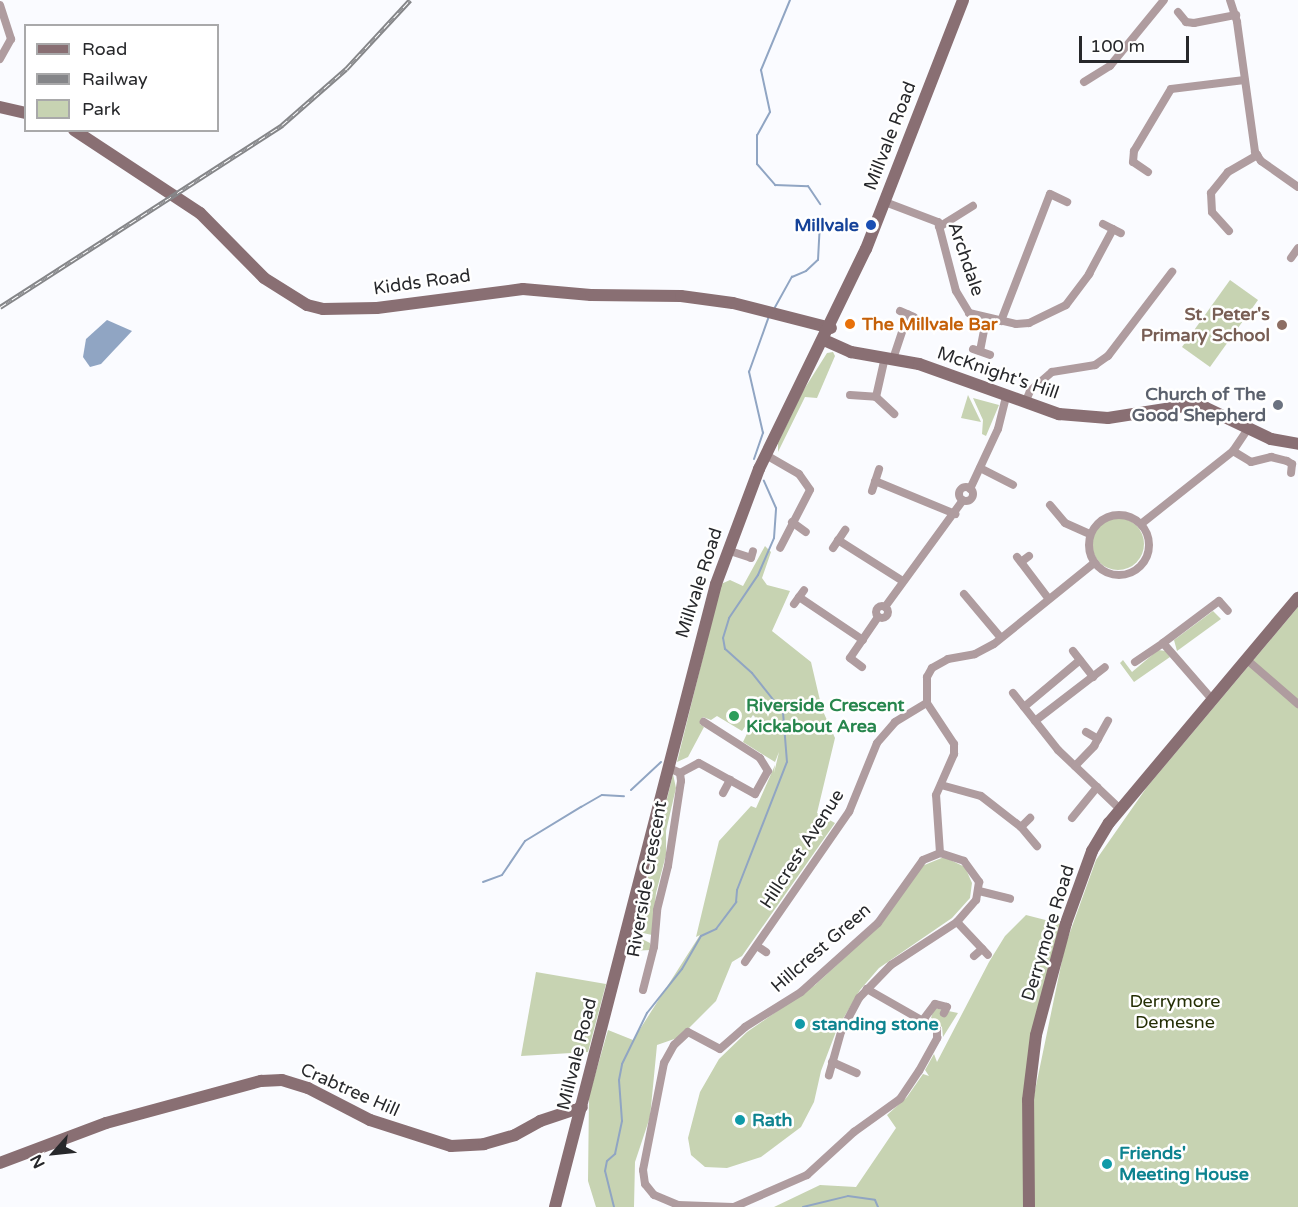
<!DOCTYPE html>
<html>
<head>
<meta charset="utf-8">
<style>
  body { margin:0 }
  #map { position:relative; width:1298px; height:1207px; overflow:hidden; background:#fafbff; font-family:"Varela Round",sans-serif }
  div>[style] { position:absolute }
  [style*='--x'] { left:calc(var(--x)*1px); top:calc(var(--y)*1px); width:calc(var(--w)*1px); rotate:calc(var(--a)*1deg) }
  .green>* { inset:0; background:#c7d3b2 }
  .round { border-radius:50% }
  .water>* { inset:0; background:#90a5c3 }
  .stream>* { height:2px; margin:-1px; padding:0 1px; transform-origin:1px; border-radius:1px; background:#90a5c3 }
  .street>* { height:8px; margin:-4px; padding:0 4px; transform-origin:4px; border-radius:4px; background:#af9c9f }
  .street>.ring { margin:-4px; padding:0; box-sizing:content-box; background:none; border:8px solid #af9c9f; border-radius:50% }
  .secondary>* { height:12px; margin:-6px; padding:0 6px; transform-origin:6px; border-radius:6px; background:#896f73 }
  .rail>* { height:4.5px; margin-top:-2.25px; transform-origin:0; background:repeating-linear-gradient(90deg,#fff 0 7px,#858689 0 14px); box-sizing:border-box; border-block:2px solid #858689 }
  .dots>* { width:16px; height:16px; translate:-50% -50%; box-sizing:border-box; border:3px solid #fff; border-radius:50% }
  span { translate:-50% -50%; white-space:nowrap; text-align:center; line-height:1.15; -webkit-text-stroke:5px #fff; paint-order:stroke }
  .street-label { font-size:18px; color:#27282b }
  .transit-label { font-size:18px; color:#164399; font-weight:700 }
  .right { translate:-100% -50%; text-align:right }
  .education-label { font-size:18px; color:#785e54; font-weight:700 }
  .food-label { font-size:18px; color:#c56008; font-weight:700 }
  .left { translate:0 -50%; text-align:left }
  .worship-label { font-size:18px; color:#5b616d; font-weight:700 }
  .leisure-label { font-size:18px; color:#27864d; font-weight:700 }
  .park-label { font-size:18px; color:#242f05 }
  .culture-label { font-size:18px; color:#0d838f; font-weight:700 }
  .legend { position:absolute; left:24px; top:24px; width:195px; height:108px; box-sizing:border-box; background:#fff; border:2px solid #a9a9aa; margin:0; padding:8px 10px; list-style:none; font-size:18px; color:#27282b }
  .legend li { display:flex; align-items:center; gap:12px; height:30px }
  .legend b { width:30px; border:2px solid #a9a9aa }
  .north { position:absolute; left:24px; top:1123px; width:60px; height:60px; -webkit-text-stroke:4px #fff; paint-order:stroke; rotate:243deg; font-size:16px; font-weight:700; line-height:24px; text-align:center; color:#27282b }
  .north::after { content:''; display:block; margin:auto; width:21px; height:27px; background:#27282b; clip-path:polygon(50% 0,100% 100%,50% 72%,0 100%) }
  .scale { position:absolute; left:1079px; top:36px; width:110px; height:27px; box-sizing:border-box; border:3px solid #27282b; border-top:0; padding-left:8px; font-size:18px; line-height:21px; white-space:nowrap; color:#27282b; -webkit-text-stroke:4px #fff; paint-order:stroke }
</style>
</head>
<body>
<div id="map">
  <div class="green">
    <div style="clip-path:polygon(1230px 280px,1258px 300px,1210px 367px,1182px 347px)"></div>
    <div style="clip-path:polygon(827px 353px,833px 352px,835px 356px,817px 398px,805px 397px,778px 452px,778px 443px,803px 391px)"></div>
    <div style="clip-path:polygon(968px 395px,981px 422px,961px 418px)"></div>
    <div style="clip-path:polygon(973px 398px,999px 405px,986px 436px,982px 434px,983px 420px)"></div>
    <div class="round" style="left:1092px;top:518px;width:52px;height:52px"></div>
    <div style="clip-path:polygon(765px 546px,771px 552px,762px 578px,767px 585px,790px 591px,772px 631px,811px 662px,822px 709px,835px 738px,817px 813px,835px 823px,742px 956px,732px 962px,716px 1001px,680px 1037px,657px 1045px,650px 1117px,635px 1162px,634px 1207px,596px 1207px,588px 1181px,589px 1096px,608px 1030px,633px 1040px,700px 935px,696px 937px,719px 841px,751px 806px,756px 808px,775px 765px,774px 773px,779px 752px,775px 762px,743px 742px,755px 717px,753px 715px,742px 731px,717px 716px,711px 720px,703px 717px,700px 724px,704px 727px,688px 757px,677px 762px,721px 584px,730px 580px,743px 586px)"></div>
    <div style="clip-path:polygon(1298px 607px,1298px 1207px,774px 1207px,820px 1185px,856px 1187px,896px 1128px,887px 1115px,907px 1097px,923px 1074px,929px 1076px,925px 1070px,934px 1054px,937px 1062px,989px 962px,1005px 936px,1026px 915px,1061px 924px,1035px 1051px,1032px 1105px,1065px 946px,1096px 860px,1147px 787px)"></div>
    <div style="clip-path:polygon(1213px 611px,1221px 619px,1177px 651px,1174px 640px)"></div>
    <div style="clip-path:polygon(1158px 650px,1166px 651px,1170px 657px,1134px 682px,1120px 663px,1123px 660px,1132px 672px)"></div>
    <div style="clip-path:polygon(673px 774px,676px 788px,666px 831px,666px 855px,656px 893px,652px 935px,643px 933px,642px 939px,650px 943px,651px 950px,630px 951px)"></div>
    <div style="clip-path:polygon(944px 857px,965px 867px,972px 883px,970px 898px,952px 918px,879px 968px,860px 990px,837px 1029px,821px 1071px,814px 1102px,801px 1127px,761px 1157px,727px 1168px,705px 1167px,691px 1155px,688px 1138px,700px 1092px,719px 1059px,747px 1032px,815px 985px,839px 963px,922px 866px)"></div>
    <div style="clip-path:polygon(536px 972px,606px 984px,588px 1052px,521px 1056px)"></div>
    <div style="clip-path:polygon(934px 1008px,958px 1013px,943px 1037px,942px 1027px,931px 1018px)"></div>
  </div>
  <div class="water">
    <div style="clip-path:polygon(107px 320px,132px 331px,101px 364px,90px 367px,83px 357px,86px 339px)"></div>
  </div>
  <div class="stream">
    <div style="--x:790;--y:0;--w:76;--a:112.5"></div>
    <div style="--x:761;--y:70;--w:43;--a:77.9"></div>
    <div style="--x:770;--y:112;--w:26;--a:119"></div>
    <div style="--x:757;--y:135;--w:29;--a:90"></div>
    <div style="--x:757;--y:164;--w:28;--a:49"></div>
    <div style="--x:775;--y:185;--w:33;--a:2"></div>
    <div style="--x:808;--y:186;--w:22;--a:56"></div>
    <div style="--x:774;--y:309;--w:37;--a:-61"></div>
    <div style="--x:792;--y:277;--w:15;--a:-23"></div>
    <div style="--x:806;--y:271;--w:16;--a:-43"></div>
    <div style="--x:818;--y:260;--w:34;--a:-87"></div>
    <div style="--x:754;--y:459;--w:28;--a:-71"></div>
    <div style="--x:763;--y:433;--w:63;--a:-102.9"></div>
    <div style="--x:749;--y:372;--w:59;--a:-70.3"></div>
    <div style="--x:631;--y:790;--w:41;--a:-43"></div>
    <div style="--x:483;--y:882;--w:20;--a:-20"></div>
    <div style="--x:502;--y:875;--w:41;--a:-55.9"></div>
    <div style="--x:525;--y:841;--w:66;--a:-31.3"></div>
    <div style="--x:581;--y:807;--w:24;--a:-30"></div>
    <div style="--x:602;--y:795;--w:22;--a:3"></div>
    <div style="--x:614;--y:1207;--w:37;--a:-104"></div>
    <div style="--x:605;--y:1171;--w:10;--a:-79"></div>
    <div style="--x:607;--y:1161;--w:11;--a:-41"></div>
    <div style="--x:615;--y:1154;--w:34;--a:-78"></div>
    <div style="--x:622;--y:1121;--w:41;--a:-94.2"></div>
    <div style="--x:619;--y:1080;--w:16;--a:-79"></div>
    <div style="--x:622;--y:1064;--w:57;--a:-63.9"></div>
    <div style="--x:647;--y:1013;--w:56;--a:-51.5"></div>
    <div style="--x:682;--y:969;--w:38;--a:-60"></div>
    <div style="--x:701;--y:936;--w:17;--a:-25"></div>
    <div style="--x:716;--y:929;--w:34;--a:-53"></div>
    <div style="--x:736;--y:902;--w:12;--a:-85"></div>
    <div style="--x:737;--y:890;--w:137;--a:-68.7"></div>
    <div style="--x:787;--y:762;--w:50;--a:-94.6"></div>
    <div style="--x:783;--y:712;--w:50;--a:-128.5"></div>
    <div style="--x:752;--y:673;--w:36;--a:-138"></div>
    <div style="--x:725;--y:649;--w:11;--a:-100"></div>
    <div style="--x:723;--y:638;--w:21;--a:-73"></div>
    <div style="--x:729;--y:618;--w:52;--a:-56"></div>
    <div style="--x:758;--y:575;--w:40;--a:-66.6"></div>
    <div style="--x:774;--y:538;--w:30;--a:-86"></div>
    <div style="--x:776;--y:508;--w:30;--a:-114"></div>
    <div style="--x:803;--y:1207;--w:46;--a:-13.7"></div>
    <div style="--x:848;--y:1196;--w:27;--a:8"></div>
    <div style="--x:875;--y:1200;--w:8;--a:67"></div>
  </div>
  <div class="street">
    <div style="--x:1230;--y:0;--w:23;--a:72"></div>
    <div style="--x:1237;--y:22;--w:131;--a:82.1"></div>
    <div style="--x:1255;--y:152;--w:11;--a:56"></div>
    <div style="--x:1261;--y:161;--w:45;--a:35.1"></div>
    <div style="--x:0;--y:5;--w:36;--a:72"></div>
    <div style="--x:11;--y:39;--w:23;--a:119"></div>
    <div style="--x:1178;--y:12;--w:13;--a:51"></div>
    <div style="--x:1186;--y:22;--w:8;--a:7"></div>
    <div style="--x:1194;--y:23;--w:43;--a:-10.8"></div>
    <div style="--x:1084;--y:82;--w:31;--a:-32"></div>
    <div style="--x:1110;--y:66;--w:85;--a:-50.7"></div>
    <div style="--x:1148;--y:172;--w:18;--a:-146"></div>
    <div style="--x:1133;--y:162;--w:11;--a:-85"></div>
    <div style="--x:1134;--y:151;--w:72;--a:-59.2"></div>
    <div style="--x:1171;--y:89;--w:74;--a:-7"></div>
    <div style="--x:885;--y:202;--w:57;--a:20.7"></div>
    <div style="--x:938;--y:222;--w:71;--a:75.4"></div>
    <div style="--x:956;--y:291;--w:26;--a:59"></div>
    <div style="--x:969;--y:313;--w:48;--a:13.2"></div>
    <div style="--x:1016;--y:324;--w:13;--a:-4"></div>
    <div style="--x:1029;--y:323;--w:41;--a:-25.9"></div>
    <div style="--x:1066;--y:305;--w:39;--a:-53"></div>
    <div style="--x:1089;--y:274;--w:51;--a:-61.9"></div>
    <div style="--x:1103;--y:224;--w:20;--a:27"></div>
    <div style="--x:939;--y:227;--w:40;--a:-32"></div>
    <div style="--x:1229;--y:231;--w:25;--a:-132"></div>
    <div style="--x:1212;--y:212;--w:19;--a:-93"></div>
    <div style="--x:1211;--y:193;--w:27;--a:-51"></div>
    <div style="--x:1228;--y:172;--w:34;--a:-30"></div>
    <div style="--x:1291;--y:258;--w:12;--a:-55"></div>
    <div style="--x:900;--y:311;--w:15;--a:23"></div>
    <div style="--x:1001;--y:321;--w:136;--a:-68.9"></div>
    <div style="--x:1050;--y:194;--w:19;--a:25"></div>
    <div style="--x:973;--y:349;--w:18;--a:19"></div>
    <div style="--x:980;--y:351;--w:32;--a:-79"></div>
    <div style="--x:893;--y:359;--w:47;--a:-71.6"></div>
    <div style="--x:850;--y:395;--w:26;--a:4"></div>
    <div style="--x:876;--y:397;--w:25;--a:43"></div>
    <div style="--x:876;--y:397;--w:41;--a:-77.3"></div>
    <div style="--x:1025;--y:403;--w:13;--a:-67"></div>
    <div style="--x:1030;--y:391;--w:29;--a:-41"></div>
    <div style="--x:1052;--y:372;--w:44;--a:-9.2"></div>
    <div style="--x:1095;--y:365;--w:16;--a:-35"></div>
    <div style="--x:1108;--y:356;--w:106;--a:-52.7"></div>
    <div style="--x:1233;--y:451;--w:21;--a:31"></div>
    <div style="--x:1251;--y:462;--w:21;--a:-14"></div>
    <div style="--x:1271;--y:457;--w:16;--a:14"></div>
    <div style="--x:1287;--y:461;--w:6;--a:31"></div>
    <div style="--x:1292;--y:464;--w:9;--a:96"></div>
    <div style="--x:766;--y:455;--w:38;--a:30"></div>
    <div style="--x:799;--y:474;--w:19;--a:55"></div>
    <div style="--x:810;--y:490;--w:65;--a:117.3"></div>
    <div style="--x:980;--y:468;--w:37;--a:27"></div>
    <div style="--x:875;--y:481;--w:87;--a:22.4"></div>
    <div class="ring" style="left:959px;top:487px;width:6px;height:6px"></div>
    <div style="--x:970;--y:489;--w:66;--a:-65"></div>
    <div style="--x:998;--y:429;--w:34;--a:-76"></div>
    <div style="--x:872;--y:491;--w:23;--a:-72"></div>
    <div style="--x:1050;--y:505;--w:23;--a:50"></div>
    <div style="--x:1065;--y:523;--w:27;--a:24"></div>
    <div class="ring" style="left:1089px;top:515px;width:52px;height:52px"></div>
    <div style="--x:792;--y:522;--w:17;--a:36"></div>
    <div style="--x:1141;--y:524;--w:117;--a:-38.4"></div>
    <div style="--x:1233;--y:451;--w:27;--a:-56"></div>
    <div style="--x:838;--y:540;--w:75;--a:32.4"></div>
    <div style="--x:833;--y:548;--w:22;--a:-56"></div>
    <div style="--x:727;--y:550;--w:25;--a:18"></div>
    <div style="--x:751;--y:558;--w:7;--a:-74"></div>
    <div style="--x:1017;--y:557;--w:51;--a:52.9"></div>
    <div style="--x:1021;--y:562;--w:10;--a:-37"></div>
    <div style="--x:964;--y:594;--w:57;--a:49.9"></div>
    <div style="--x:799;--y:597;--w:77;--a:33.9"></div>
    <div style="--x:794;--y:604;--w:17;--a:-54"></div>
    <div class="ring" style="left:876px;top:606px;width:4px;height:4px"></div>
    <div style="--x:885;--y:607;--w:132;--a:-53.9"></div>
    <div style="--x:1163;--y:643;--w:70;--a:-36.9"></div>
    <div style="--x:1219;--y:601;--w:13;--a:48"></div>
    <div style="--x:1073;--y:651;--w:33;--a:52"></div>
    <div style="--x:1246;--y:659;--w:69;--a:40.9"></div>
    <div style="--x:1135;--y:662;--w:34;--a:-34"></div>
    <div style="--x:1163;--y:643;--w:73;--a:48.9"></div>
    <div style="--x:862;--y:667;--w:15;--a:-143"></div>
    <div style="--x:850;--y:658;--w:50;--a:-55.7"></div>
    <div style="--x:1013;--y:693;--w:73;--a:51.7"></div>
    <div style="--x:1058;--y:750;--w:87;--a:43.6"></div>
    <div style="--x:1024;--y:707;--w:73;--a:-40"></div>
    <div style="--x:1035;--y:721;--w:88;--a:-37.6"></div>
    <div style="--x:1086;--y:732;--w:14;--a:30"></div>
    <div style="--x:1075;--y:766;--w:28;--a:-46"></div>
    <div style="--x:1094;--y:746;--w:29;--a:-61"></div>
    <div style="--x:680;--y:773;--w:21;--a:-28"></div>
    <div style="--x:699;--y:763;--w:64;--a:29"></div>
    <div style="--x:755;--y:794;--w:26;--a:-61"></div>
    <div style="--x:768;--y:771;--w:15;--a:-122"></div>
    <div style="--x:760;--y:758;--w:67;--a:-147.3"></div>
    <div style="--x:941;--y:785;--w:41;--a:15.4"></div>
    <div style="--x:981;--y:796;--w:51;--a:37.8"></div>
    <div style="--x:1021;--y:827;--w:25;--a:50"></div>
    <div style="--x:723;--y:793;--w:15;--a:-62"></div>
    <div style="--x:1072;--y:818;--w:40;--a:-51"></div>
    <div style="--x:1021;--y:827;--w:13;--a:-45"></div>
    <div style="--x:940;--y:853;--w:58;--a:-93.9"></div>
    <div style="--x:936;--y:795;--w:45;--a:-66.3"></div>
    <div style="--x:954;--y:754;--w:10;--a:-90"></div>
    <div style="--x:954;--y:744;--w:49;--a:-123.4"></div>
    <div style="--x:927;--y:703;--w:26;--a:-90"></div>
    <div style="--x:927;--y:677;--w:10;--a:-61"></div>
    <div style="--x:932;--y:668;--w:18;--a:-29"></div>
    <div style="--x:948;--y:659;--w:27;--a:-10"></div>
    <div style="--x:975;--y:654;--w:21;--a:-28"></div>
    <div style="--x:994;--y:644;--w:129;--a:-39"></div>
    <div style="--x:979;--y:891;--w:32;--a:14"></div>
    <div style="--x:957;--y:922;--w:45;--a:46.8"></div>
    <div style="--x:757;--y:946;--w:11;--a:34"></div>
    <div style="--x:974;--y:956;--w:11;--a:-41"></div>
    <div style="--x:745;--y:962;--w:183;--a:-55.3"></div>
    <div style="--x:849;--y:812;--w:74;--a:-67.9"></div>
    <div style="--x:877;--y:743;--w:28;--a:-49"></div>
    <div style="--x:895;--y:722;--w:37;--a:-31"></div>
    <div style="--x:643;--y:990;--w:44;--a:-75.7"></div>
    <div style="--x:654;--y:947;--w:37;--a:-85"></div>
    <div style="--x:657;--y:910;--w:45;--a:-76"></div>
    <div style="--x:668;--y:866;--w:86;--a:-81.3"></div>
    <div style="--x:681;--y:781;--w:8;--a:-97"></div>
    <div style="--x:680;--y:773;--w:14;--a:-155"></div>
    <div style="--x:923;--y:1020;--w:20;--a:-53"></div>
    <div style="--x:935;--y:1004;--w:12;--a:14"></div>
    <div style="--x:947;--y:1007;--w:7;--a:117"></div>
    <div style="--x:832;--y:1062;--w:27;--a:24"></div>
    <div style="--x:733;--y:1207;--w:55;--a:-177.9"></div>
    <div style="--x:678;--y:1205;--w:26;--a:-157"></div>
    <div style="--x:654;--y:1195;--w:14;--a:-129"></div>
    <div style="--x:645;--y:1184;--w:14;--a:-98"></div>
    <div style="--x:643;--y:1170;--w:109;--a:-78.9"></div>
    <div style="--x:664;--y:1063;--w:21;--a:-61"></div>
    <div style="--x:674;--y:1045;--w:19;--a:-43"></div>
    <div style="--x:688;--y:1032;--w:36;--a:28"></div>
    <div style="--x:720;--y:1049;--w:33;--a:-41"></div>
    <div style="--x:745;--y:1027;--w:66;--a:-32"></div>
    <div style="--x:801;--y:992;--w:103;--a:-41.9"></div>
    <div style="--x:878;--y:923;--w:77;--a:-54.5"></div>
    <div style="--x:923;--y:860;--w:18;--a:-22"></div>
    <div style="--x:940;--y:853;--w:25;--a:18"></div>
    <div style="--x:964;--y:861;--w:26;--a:54"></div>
    <div style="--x:979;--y:882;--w:18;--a:99"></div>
    <div style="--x:976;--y:900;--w:29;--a:131"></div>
    <div style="--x:957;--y:922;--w:79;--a:146.9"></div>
    <div style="--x:891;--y:965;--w:46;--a:134.1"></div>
    <div style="--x:859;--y:998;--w:38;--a:118"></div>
    <div style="--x:841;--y:1032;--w:45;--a:105.6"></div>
    <div style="--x:734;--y:1207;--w:80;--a:-23.7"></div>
    <div style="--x:807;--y:1175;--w:64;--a:-42.5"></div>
    <div style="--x:854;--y:1132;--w:57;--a:-35.7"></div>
    <div style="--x:900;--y:1099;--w:34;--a:-56"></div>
    <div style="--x:919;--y:1071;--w:38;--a:-61"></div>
    <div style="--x:937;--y:1038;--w:9;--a:-90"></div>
    <div style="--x:937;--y:1029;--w:81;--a:-150.3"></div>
  </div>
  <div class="secondary">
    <div style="--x:0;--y:107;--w:27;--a:13"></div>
    <div style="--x:74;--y:130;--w:151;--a:33.4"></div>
    <div style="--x:200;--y:213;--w:91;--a:45.4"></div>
    <div style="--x:264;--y:278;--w:51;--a:32.1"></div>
    <div style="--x:307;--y:305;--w:16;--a:14"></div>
    <div style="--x:323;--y:309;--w:54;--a:-1.1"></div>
    <div style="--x:377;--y:308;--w:147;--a:-7.4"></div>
    <div style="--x:523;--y:289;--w:68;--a:5"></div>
    <div style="--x:591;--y:295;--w:90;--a:0.6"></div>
    <div style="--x:681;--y:296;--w:52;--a:7.7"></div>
    <div style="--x:733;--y:303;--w:101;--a:14.3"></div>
    <div style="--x:824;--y:340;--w:30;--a:24"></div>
    <div style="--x:851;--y:352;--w:69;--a:10"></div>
    <div style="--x:919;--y:364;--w:149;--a:19.7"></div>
    <div style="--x:1059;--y:414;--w:49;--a:4.7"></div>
    <div style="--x:1108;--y:418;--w:84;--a:-8.9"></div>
    <div style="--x:1191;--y:405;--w:15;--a:11"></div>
    <div style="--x:1206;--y:408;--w:72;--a:25.5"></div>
    <div style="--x:1271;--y:439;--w:27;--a:10"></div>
    <div style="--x:0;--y:1163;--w:113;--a:-20.7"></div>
    <div style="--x:106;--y:1123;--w:161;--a:-15.2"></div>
    <div style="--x:261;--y:1081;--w:21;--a:-3"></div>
    <div style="--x:282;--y:1080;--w:27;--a:17"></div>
    <div style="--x:308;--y:1088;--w:70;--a:27.3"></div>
    <div style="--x:370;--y:1120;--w:85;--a:17.8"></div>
    <div style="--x:451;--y:1146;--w:33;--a:-3"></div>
    <div style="--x:484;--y:1144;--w:32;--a:-16"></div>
    <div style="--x:515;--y:1135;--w:29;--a:-29"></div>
    <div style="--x:540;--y:1121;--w:44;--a:-18.4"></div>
    <div style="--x:555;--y:1207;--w:643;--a:-75.51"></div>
    <div style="--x:716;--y:584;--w:123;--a:-69.5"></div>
    <div style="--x:759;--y:469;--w:245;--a:-64.1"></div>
    <div style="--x:866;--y:249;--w:267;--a:-68.7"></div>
    <div style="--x:1029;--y:1207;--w:107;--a:-90.5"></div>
    <div style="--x:1028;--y:1100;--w:65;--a:-83"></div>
    <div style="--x:1036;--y:1035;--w:116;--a:-75"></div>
    <div style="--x:1066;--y:923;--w:77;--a:-70.1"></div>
    <div style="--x:1092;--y:851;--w:33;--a:-59"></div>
    <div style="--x:1109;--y:823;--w:294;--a:-50"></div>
  </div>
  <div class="rail">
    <div style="--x:0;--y:307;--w:336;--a:-32.8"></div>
    <div style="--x:282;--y:125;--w:85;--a:-41.2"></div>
    <div style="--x:346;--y:69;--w:94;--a:-47.2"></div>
  </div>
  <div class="dots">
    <div style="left:871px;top:225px;background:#1a4fb4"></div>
    <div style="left:850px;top:324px;background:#e8710a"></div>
    <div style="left:1282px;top:325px;background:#8d6e63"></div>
    <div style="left:1278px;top:405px;background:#6b7280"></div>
    <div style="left:734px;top:716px;background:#2e9e5b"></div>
    <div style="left:800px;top:1024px;background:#0f9aa8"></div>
    <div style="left:740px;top:1120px;background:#0f9aa8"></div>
    <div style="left:1107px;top:1164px;background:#0f9aa8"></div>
  </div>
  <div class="street-label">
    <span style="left:890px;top:136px;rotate:-69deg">Millvale Road</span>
    <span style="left:966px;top:259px;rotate:71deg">Archdale</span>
    <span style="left:422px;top:282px;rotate:-8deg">Kidds Road</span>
    <span style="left:998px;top:373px;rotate:19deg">McKnight's Hill</span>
    <span style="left:699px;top:583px;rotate:-72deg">Millvale Road</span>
    <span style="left:802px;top:849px;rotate:-57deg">Hillcrest Avenue</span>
    <span style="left:647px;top:879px;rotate:-80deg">Riverside Crescent</span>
    <span style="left:1048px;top:933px;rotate:-73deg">Derrymore Road</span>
    <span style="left:821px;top:948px;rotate:-41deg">Hillcrest Green</span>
    <span style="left:577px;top:1054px;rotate:-76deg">Millvale Road</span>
    <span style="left:350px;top:1090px;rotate:24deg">Crabtree Hill</span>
  </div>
  <div class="transit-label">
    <span class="right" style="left:859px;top:225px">Millvale</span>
  </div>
  <div class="education-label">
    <span class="right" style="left:1270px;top:325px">St. Peter's<br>Primary School</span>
  </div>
  <div class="food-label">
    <span class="left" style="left:862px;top:324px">The Millvale Bar</span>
  </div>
  <div class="worship-label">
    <span class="right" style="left:1266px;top:405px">Church of The<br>Good Shepherd</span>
  </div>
  <div class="leisure-label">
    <span class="left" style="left:746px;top:716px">Riverside Crescent<br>Kickabout Area</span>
  </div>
  <div class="park-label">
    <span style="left:1175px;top:1012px">Derrymore<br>Demesne</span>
  </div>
  <div class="culture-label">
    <span class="left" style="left:812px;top:1024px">standing stone</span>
    <span class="left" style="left:752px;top:1120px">Rath</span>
    <span class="left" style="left:1119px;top:1164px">Friends'<br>Meeting House</span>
  </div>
  <ul class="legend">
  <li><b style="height:8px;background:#896f73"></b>Road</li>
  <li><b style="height:8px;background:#858689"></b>Railway</li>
  <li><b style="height:16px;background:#c7d3b2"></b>Park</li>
  </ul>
  <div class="north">N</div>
  <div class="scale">100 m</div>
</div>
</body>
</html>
